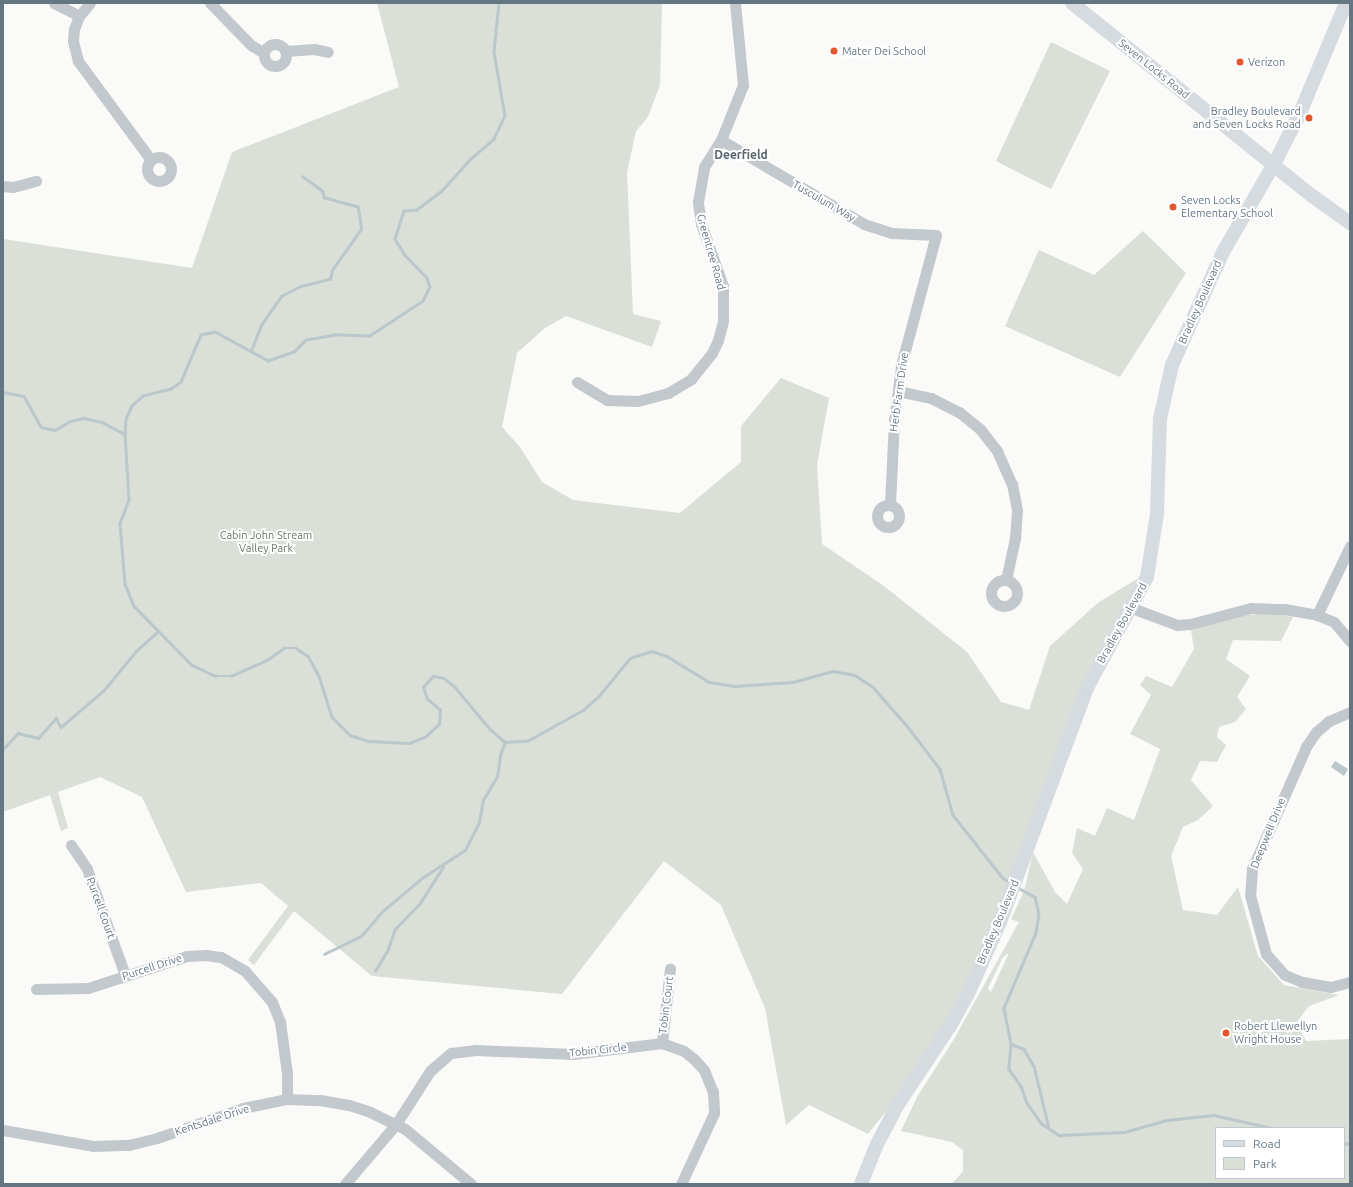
<!DOCTYPE html>
<html>
<head>
<meta charset="utf-8">
<style>
  body { margin:0 }
  #map { position:relative; width:1353px; height:1187px; overflow:hidden; background:#fafaf8; font-family:Ubuntu,sans-serif }
  div>[style] { position:absolute }
  [style*='--x'] { left:calc(var(--x)*1px); top:calc(var(--y)*1px); width:calc(var(--w)*1px); rotate:calc(var(--a)*1deg) }
  .green>* { inset:0; background:#dadfd7 }
  .water>* { inset:0; background:#bbc7cb }
  .stream>* { height:2.5px; margin:-1.25px; padding:0 1.25px; transform-origin:1.25px; border-radius:1.25px; background:#bbc7cb }
  .minor>* { height:11px; margin:-5.5px; padding:0 5.5px; transform-origin:5.5px; border-radius:5.5px; background:#c3c8cc }
  .minor>.ring { margin:-5.5px; padding:0; box-sizing:content-box; background:none; border:11px solid #c3c8cc; border-radius:50% }
  .major>* { height:14px; margin:-7px; padding:0 7px; transform-origin:7px; border-radius:7px; background:#d6dbdf }
  .dots>* { width:11px; height:11px; translate:-50% -50%; box-sizing:border-box; border:2px solid #fff; border-radius:50% }
  span { translate:-50% -50%; white-space:nowrap; text-align:center; line-height:1.15; -webkit-text-stroke:4px #fff; paint-order:stroke }
  .poi-label { font-size:11px; color:#657683 }
  .left { translate:0 -50%; text-align:left }
  .right { translate:-100% -50%; text-align:right }
  .street-label { font-size:11px; color:#657683 }
  .park-label { font-size:11px; color:#687a64 }
  .neighbourhood-label { font-size:12px; color:#57646e; font-weight:700 }
  .frame { position:absolute; inset:0; border:4px solid #657683; pointer-events:none }
  .legend { position:absolute; left:1215px; top:1127px; width:130px; height:52px; box-sizing:border-box; background:#fff; border:1px solid #c1c8cd; margin:0; padding:5px 7px; list-style:none; font-size:12px; color:#657683 }
  .legend li { display:flex; align-items:center; gap:8px; height:20px }
  .legend b { width:20px; border:1px solid #c1c8cd }
</style>
</head>
<body>
<div id="map">
  <div class="green">
    <div style="clip-path:polygon(377px 3px,662px 3px,660px 85px,648px 117px,636px 131px,627px 172px,633px 314px,661px 321px,652px 347px,566px 316px,545px 328px,517px 353px,502px 427px,520px 447px,542px 482px,573px 500px,680px 513px,741px 462px,741px 426px,781px 378px,829px 398px,817px 465px,822px 544px,884px 586px,967px 652px,1001px 702px,1029px 710px,1050px 646px,1099px 602px,1142px 576px,1099px 658px,1012px 892px,925px 1063px,868px 1134px,809px 1105px,786px 1125px,765px 1008px,721px 905px,664px 861px,562px 994px,372px 976px,294px 911px,254px 965px,248px 960px,288px 906px,261px 883px,186px 892px,142px 797px,100px 777px,58px 792px,68px 828px,61px 831px,50px 795px,3px 812px,3px 239px,192px 268px,232px 152px,399px 87px)"></div>
    <div style="clip-path:polygon(1051px 42px,1110px 71px,1051px 189px,996px 161px)"></div>
    <div style="clip-path:polygon(1143px 231px,1186px 273px,1120px 377px,1005px 326px,1039px 250px,1094px 275px)"></div>
    <div style="clip-path:polygon(evenodd,1268px 613px,1293px 617px,1281px 641px,1233px 640px,1226px 659px,1250px 676px,1237px 697px,1246px 709px,1235px 722px,1219px 727px,1217px 737px,1226px 745px,1217px 762px,1200px 761px,1191px 780px,1213px 806px,1198px 820px,1183px 827px,1171px 856px,1183px 910px,1217px 915px,1238px 887px,1258px 956px,1284px 985px,1339px 995px,1309px 1006px,1296px 1023px,1306px 1041px,1350px 1039px,1350px 1184px,952px 1184px,963px 1171px,963px 1150px,952px 1142px,901px 1131px,917px 1097px,954px 1039px,1019px 922px,1011px 919px,1024px 891px,1033px 852px,1055px 892px,1067px 904px,1083px 869px,1072px 853px,1077px 828px,1095px 836px,1107px 808px,1134px 820px,1160px 749px,1130px 734px,1151px 695px,1140px 685px,1146px 676px,1172px 687px,1194px 649px,1191px 630px,1230px 617px,1268px 613px,1009px 953px,991px 992px,988px 988px,1003px 957px,1009px 953px,1268px 613px,1216px 1128px,1344px 1128px,1344px 1178px,1216px 1178px,1216px 1128px)"></div>
  </div>
  <div class="water">
    <div style="clip-path:polygon(1335px 761px,1348px 769px,1344px 776px,1331px 767px)"></div>
  </div>
  <div class="stream">
    <div style="--x:499;--y:3;--w:49;--a:95.8"></div>
    <div style="--x:494;--y:52;--w:65;--a:80.2"></div>
    <div style="--x:505;--y:116;--w:25;--a:116"></div>
    <div style="--x:494;--y:139;--w:30;--a:139"></div>
    <div style="--x:471;--y:159;--w:43;--a:132.2"></div>
    <div style="--x:442;--y:191;--w:31;--a:143"></div>
    <div style="--x:417;--y:210;--w:13;--a:176"></div>
    <div style="--x:404;--y:211;--w:29;--a:108"></div>
    <div style="--x:395;--y:239;--w:19;--a:58"></div>
    <div style="--x:405;--y:255;--w:32;--a:46"></div>
    <div style="--x:427;--y:278;--w:9;--a:72"></div>
    <div style="--x:430;--y:287;--w:16;--a:117"></div>
    <div style="--x:423;--y:301;--w:64;--a:146.6"></div>
    <div style="--x:370;--y:336;--w:35;--a:-178"></div>
    <div style="--x:335;--y:335;--w:29;--a:170"></div>
    <div style="--x:306;--y:340;--w:17;--a:135"></div>
    <div style="--x:294;--y:352;--w:28;--a:161"></div>
    <div style="--x:268;--y:361;--w:60;--a:-151.3"></div>
    <div style="--x:215;--y:332;--w:14;--a:168"></div>
    <div style="--x:201;--y:335;--w:51;--a:113.1"></div>
    <div style="--x:181;--y:382;--w:12;--a:145"></div>
    <div style="--x:171;--y:389;--w:29;--a:166"></div>
    <div style="--x:143;--y:396;--w:15;--a:138"></div>
    <div style="--x:132;--y:406;--w:14;--a:115"></div>
    <div style="--x:126;--y:419;--w:15;--a:94"></div>
    <div style="--x:125;--y:434;--w:66;--a:86.5"></div>
    <div style="--x:129;--y:500;--w:25;--a:111"></div>
    <div style="--x:120;--y:523;--w:61;--a:85.3"></div>
    <div style="--x:125;--y:584;--w:24;--a:68"></div>
    <div style="--x:134;--y:606;--w:83;--a:45.5"></div>
    <div style="--x:192;--y:665;--w:26;--a:25"></div>
    <div style="--x:216;--y:676;--w:15;--a:0"></div>
    <div style="--x:231;--y:676;--w:39;--a:-24"></div>
    <div style="--x:267;--y:660;--w:21;--a:-35"></div>
    <div style="--x:284;--y:648;--w:12;--a:0"></div>
    <div style="--x:296;--y:648;--w:14;--a:34"></div>
    <div style="--x:308;--y:656;--w:23;--a:61"></div>
    <div style="--x:319;--y:676;--w:43;--a:72.4"></div>
    <div style="--x:332;--y:717;--w:25;--a:45"></div>
    <div style="--x:350;--y:735;--w:20;--a:18"></div>
    <div style="--x:369;--y:741;--w:40;--a:2.9"></div>
    <div style="--x:409;--y:743;--w:17;--a:-21"></div>
    <div style="--x:425;--y:737;--w:19;--a:-43"></div>
    <div style="--x:439;--y:724;--w:14;--a:-86"></div>
    <div style="--x:440;--y:710;--w:17;--a:-140"></div>
    <div style="--x:427;--y:699;--w:13;--a:-108"></div>
    <div style="--x:423;--y:687;--w:15;--a:-48"></div>
    <div style="--x:433;--y:676;--w:11;--a:10"></div>
    <div style="--x:444;--y:678;--w:14;--a:39"></div>
    <div style="--x:455;--y:687;--w:55;--a:50.2"></div>
    <div style="--x:490;--y:729;--w:20;--a:41"></div>
    <div style="--x:505;--y:742;--w:22;--a:-3"></div>
    <div style="--x:527;--y:741;--w:64;--a:-29"></div>
    <div style="--x:583;--y:710;--w:20;--a:-41"></div>
    <div style="--x:598;--y:697;--w:50;--a:-50.6"></div>
    <div style="--x:630;--y:658;--w:22;--a:-18"></div>
    <div style="--x:651;--y:651;--w:17;--a:17"></div>
    <div style="--x:667;--y:656;--w:49;--a:31.8"></div>
    <div style="--x:709;--y:682;--w:25;--a:9"></div>
    <div style="--x:734;--y:686;--w:59;--a:-3.9"></div>
    <div style="--x:793;--y:682;--w:41;--a:-15.4"></div>
    <div style="--x:833;--y:671;--w:22;--a:10"></div>
    <div style="--x:855;--y:675;--w:23;--a:34"></div>
    <div style="--x:874;--y:688;--w:52;--a:48.9"></div>
    <div style="--x:908;--y:727;--w:53;--a:52.7"></div>
    <div style="--x:940;--y:769;--w:48;--a:74.2"></div>
    <div style="--x:953;--y:815;--w:80;--a:51.6"></div>
    <div style="--x:1003;--y:878;--w:8;--a:30"></div>
    <div style="--x:251;--y:351;--w:28;--a:-69"></div>
    <div style="--x:261;--y:325;--w:35;--a:-55"></div>
    <div style="--x:281;--y:296;--w:22;--a:-27"></div>
    <div style="--x:301;--y:286;--w:30;--a:-14"></div>
    <div style="--x:330;--y:279;--w:9;--a:-77"></div>
    <div style="--x:332;--y:270;--w:50;--a:-54.7"></div>
    <div style="--x:361;--y:229;--w:22;--a:-98"></div>
    <div style="--x:358;--y:207;--w:35;--a:-165"></div>
    <div style="--x:324;--y:198;--w:7;--a:-106"></div>
    <div style="--x:322;--y:191;--w:24;--a:-144"></div>
    <div style="--x:3;--y:392;--w:21;--a:11"></div>
    <div style="--x:24;--y:396;--w:35;--a:61"></div>
    <div style="--x:41;--y:427;--w:14;--a:12"></div>
    <div style="--x:55;--y:430;--w:17;--a:-31"></div>
    <div style="--x:70;--y:421;--w:14;--a:-12"></div>
    <div style="--x:84;--y:418;--w:18;--a:13"></div>
    <div style="--x:102;--y:422;--w:26;--a:28"></div>
    <div style="--x:3;--y:749;--w:22;--a:-47"></div>
    <div style="--x:18;--y:733;--w:21;--a:14"></div>
    <div style="--x:38;--y:738;--w:27;--a:-48"></div>
    <div style="--x:56;--y:718;--w:10;--a:61"></div>
    <div style="--x:61;--y:727;--w:57;--a:-40.7"></div>
    <div style="--x:104;--y:690;--w:50;--a:-50.6"></div>
    <div style="--x:136;--y:651;--w:30;--a:-42"></div>
    <div style="--x:1017;--y:887;--w:21;--a:29"></div>
    <div style="--x:1035;--y:897;--w:17;--a:77"></div>
    <div style="--x:1039;--y:914;--w:19;--a:99"></div>
    <div style="--x:1036;--y:933;--w:82;--a:113.1"></div>
    <div style="--x:1004;--y:1008;--w:37;--a:79"></div>
    <div style="--x:1011;--y:1044;--w:25;--a:95"></div>
    <div style="--x:1009;--y:1069;--w:21;--a:55"></div>
    <div style="--x:1021;--y:1086;--w:18;--a:71"></div>
    <div style="--x:1027;--y:1103;--w:24;--a:55"></div>
    <div style="--x:1041;--y:1123;--w:22;--a:34"></div>
    <div style="--x:1059;--y:1135;--w:65;--a:-2.6"></div>
    <div style="--x:1124;--y:1132;--w:45;--a:-15.6"></div>
    <div style="--x:1167;--y:1120;--w:47;--a:-6.1"></div>
    <div style="--x:1214;--y:1115;--w:59;--a:12.6"></div>
    <div style="--x:324;--y:954;--w:41;--a:-25.9"></div>
    <div style="--x:361;--y:936;--w:35;--a:-49"></div>
    <div style="--x:384;--y:910;--w:50;--a:-40.1"></div>
    <div style="--x:422;--y:878;--w:51;--a:-33.1"></div>
    <div style="--x:465;--y:850;--w:31;--a:-63"></div>
    <div style="--x:479;--y:822;--w:22;--a:-80"></div>
    <div style="--x:483;--y:800;--w:27;--a:-59"></div>
    <div style="--x:497;--y:777;--w:22;--a:-82"></div>
    <div style="--x:500;--y:755;--w:14;--a:-69"></div>
    <div style="--x:375;--y:971;--w:26;--a:-59"></div>
    <div style="--x:388;--y:949;--w:21;--a:-71"></div>
    <div style="--x:395;--y:929;--w:36;--a:-46"></div>
    <div style="--x:420;--y:903;--w:43;--a:-57.4"></div>
    <div style="--x:1011;--y:1044;--w:14;--a:21"></div>
    <div style="--x:1024;--y:1049;--w:20;--a:60"></div>
    <div style="--x:1034;--y:1066;--w:64;--a:76.4"></div>
    <div style="--x:1344;--y:1144;--w:6;--a:-9"></div>
  </div>
  <div class="minor">
    <div style="--x:54;--y:3;--w:28;--a:27"></div>
    <div style="--x:90;--y:3;--w:17;--a:130"></div>
    <div style="--x:79;--y:16;--w:14;--a:111"></div>
    <div style="--x:74;--y:29;--w:12;--a:95"></div>
    <div style="--x:73;--y:41;--w:21;--a:76"></div>
    <div style="--x:78;--y:61;--w:123;--a:53.6"></div>
    <div style="--x:210;--y:3;--w:59;--a:45.7"></div>
    <div style="--x:251;--y:45;--w:15;--a:32"></div>
    <div class="ring" style="left:264px;top:44px;width:11px;height:11px"></div>
    <div style="--x:285;--y:51;--w:29;--a:-4"></div>
    <div style="--x:314;--y:49;--w:14;--a:12"></div>
    <div style="--x:721;--y:140;--w:166;--a:30.4"></div>
    <div style="--x:864;--y:224;--w:29;--a:18"></div>
    <div style="--x:892;--y:233;--w:44;--a:2.6"></div>
    <div style="--x:936;--y:235;--w:136;--a:105"></div>
    <div style="--x:901;--y:366;--w:54;--a:97.4"></div>
    <div style="--x:894;--y:420;--w:85;--a:92.7"></div>
    <div class="ring" style="left:147px;top:157px;width:13px;height:13px"></div>
    <div style="--x:3;--y:186;--w:10;--a:6"></div>
    <div style="--x:13;--y:187;--w:24;--a:-15"></div>
    <div style="--x:577;--y:382;--w:35;--a:31"></div>
    <div style="--x:607;--y:400;--w:31;--a:2"></div>
    <div style="--x:638;--y:401;--w:31;--a:-15"></div>
    <div style="--x:668;--y:393;--w:27;--a:-31"></div>
    <div style="--x:691;--y:379;--w:33;--a:-51"></div>
    <div style="--x:712;--y:353;--w:14;--a:-65"></div>
    <div style="--x:718;--y:340;--w:20;--a:-75"></div>
    <div style="--x:723;--y:321;--w:35;--a:-90"></div>
    <div style="--x:723;--y:286;--w:66;--a:-109.5"></div>
    <div style="--x:701;--y:224;--w:22;--a:-98"></div>
    <div style="--x:698;--y:202;--w:36;--a:-80"></div>
    <div style="--x:704;--y:167;--w:32;--a:-58"></div>
    <div style="--x:721;--y:140;--w:59;--a:-68.2"></div>
    <div style="--x:743;--y:85;--w:82;--a:-95.6"></div>
    <div style="--x:898;--y:391;--w:34;--a:12"></div>
    <div style="--x:931;--y:398;--w:31;--a:27"></div>
    <div style="--x:959;--y:412;--w:27;--a:39"></div>
    <div style="--x:980;--y:429;--w:28;--a:52"></div>
    <div style="--x:997;--y:451;--w:36;--a:66"></div>
    <div style="--x:1012;--y:484;--w:26;--a:79"></div>
    <div style="--x:1017;--y:510;--w:28;--a:94"></div>
    <div style="--x:1015;--y:538;--w:43;--a:102.1"></div>
    <div class="ring" style="left:877px;top:505px;width:11px;height:11px"></div>
    <div class="ring" style="left:991px;top:580px;width:15px;height:15px"></div>
    <div style="--x:1132;--y:608;--w:48;--a:20.7"></div>
    <div style="--x:1177;--y:625;--w:13;--a:-4"></div>
    <div style="--x:1190;--y:624;--w:63;--a:-14.7"></div>
    <div style="--x:1251;--y:608;--w:33;--a:2"></div>
    <div style="--x:1284;--y:609;--w:34;--a:10"></div>
    <div style="--x:1317;--y:615;--w:18;--a:22"></div>
    <div style="--x:1334;--y:622;--w:25;--a:50"></div>
    <div style="--x:1317;--y:615;--w:76;--a:-64.4"></div>
    <div style="--x:1350;--y:712;--w:23;--a:157"></div>
    <div style="--x:1329;--y:721;--w:17;--a:140"></div>
    <div style="--x:1316;--y:732;--w:18;--a:124"></div>
    <div style="--x:1306;--y:747;--w:133;--a:113.9"></div>
    <div style="--x:1252;--y:869;--w:26;--a:94"></div>
    <div style="--x:1250;--y:895;--w:61;--a:74.8"></div>
    <div style="--x:1266;--y:954;--w:28;--a:48"></div>
    <div style="--x:1285;--y:975;--w:18;--a:22"></div>
    <div style="--x:1302;--y:982;--w:29;--a:10"></div>
    <div style="--x:1331;--y:987;--w:20;--a:-15"></div>
    <div style="--x:71;--y:845;--w:29;--a:56"></div>
    <div style="--x:87;--y:869;--w:113;--a:70.3"></div>
    <div style="--x:36;--y:989;--w:52;--a:-1.1"></div>
    <div style="--x:88;--y:988;--w:104;--a:-17.9"></div>
    <div style="--x:187;--y:956;--w:19;--a:-3"></div>
    <div style="--x:206;--y:955;--w:15;--a:8"></div>
    <div style="--x:221;--y:957;--w:28;--a:30"></div>
    <div style="--x:245;--y:971;--w:41;--a:48.9"></div>
    <div style="--x:272;--y:1002;--w:22;--a:68"></div>
    <div style="--x:280;--y:1022;--w:51;--a:82.2"></div>
    <div style="--x:287;--y:1073;--w:26;--a:90"></div>
    <div style="--x:662;--y:1043;--w:75;--a:-83.9"></div>
    <div style="--x:3;--y:1130;--w:91;--a:10.1"></div>
    <div style="--x:93;--y:1146;--w:36;--a:-2"></div>
    <div style="--x:129;--y:1145;--w:29;--a:-14"></div>
    <div style="--x:157;--y:1138;--w:91;--a:-19.2"></div>
    <div style="--x:243;--y:1108;--w:45;--a:-11.6"></div>
    <div style="--x:287;--y:1099;--w:33;--a:2"></div>
    <div style="--x:320;--y:1100;--w:29;--a:10"></div>
    <div style="--x:349;--y:1105;--w:22;--a:18"></div>
    <div style="--x:370;--y:1112;--w:39;--a:26"></div>
    <div style="--x:405;--y:1129;--w:86;--a:39.8"></div>
    <div style="--x:345;--y:1184;--w:79;--a:-49.6"></div>
    <div style="--x:396;--y:1124;--w:63;--a:-57.3"></div>
    <div style="--x:430;--y:1071;--w:28;--a:-41"></div>
    <div style="--x:451;--y:1053;--w:25;--a:-7"></div>
    <div style="--x:476;--y:1050;--w:97;--a:2.4"></div>
    <div style="--x:573;--y:1054;--w:90;--a:-7"></div>
    <div style="--x:662;--y:1043;--w:23;--a:20"></div>
    <div style="--x:684;--y:1051;--w:13;--a:39"></div>
    <div style="--x:694;--y:1059;--w:15;--a:48"></div>
    <div style="--x:704;--y:1070;--w:24;--a:68"></div>
    <div style="--x:713;--y:1092;--w:21;--a:87"></div>
    <div style="--x:714;--y:1113;--w:78;--a:114.9"></div>
  </div>
  <div class="major">
    <div style="--x:1072;--y:3;--w:307;--a:38.8"></div>
    <div style="--x:1311;--y:195;--w:48;--a:35.7"></div>
    <div style="--x:861;--y:1184;--w:43;--a:-68.2"></div>
    <div style="--x:877;--y:1144;--w:43;--a:-62.2"></div>
    <div style="--x:897;--y:1106;--w:96;--a:-56.5"></div>
    <div style="--x:950;--y:1026;--w:37;--a:-61"></div>
    <div style="--x:968;--y:994;--w:79;--a:-66"></div>
    <div style="--x:1000;--y:922;--w:252;--a:-69.6"></div>
    <div style="--x:1088;--y:686;--w:124;--a:-61.6"></div>
    <div style="--x:1147;--y:577;--w:64;--a:-81"></div>
    <div style="--x:1157;--y:514;--w:95;--a:-88.2"></div>
    <div style="--x:1160;--y:419;--w:55;--a:-77.5"></div>
    <div style="--x:1172;--y:365;--w:124;--a:-65.7"></div>
    <div style="--x:1223;--y:252;--w:102;--a:-59.9"></div>
    <div style="--x:1274;--y:164;--w:57;--a:-63"></div>
    <div style="--x:1300;--y:113;--w:119;--a:-67.3"></div>
  </div>
  <div class="dots">
    <div style="left:834px;top:51px;background:#e4572e"></div>
    <div style="left:1240px;top:62px;background:#e4572e"></div>
    <div style="left:1309px;top:118px;background:#e4572e"></div>
    <div style="left:1173px;top:207px;background:#e4572e"></div>
    <div style="left:1226px;top:1033px;background:#e4572e"></div>
  </div>
  <div class="poi-label">
    <span class="left" style="left:842px;top:51px">Mater Dei School</span>
    <span class="left" style="left:1248px;top:62px">Verizon</span>
    <span class="right" style="left:1301px;top:118px">Bradley Boulevard<br>and Seven Locks Road</span>
    <span class="left" style="left:1181px;top:207px">Seven Locks<br>Elementary School</span>
    <span class="left" style="left:1234px;top:1033px">Robert Llewellyn<br>Wright House</span>
  </div>
  <div class="street-label">
    <span style="left:1154px;top:69px;rotate:39deg">Seven Locks Road</span>
    <span style="left:824px;top:201px;rotate:30deg">Tusculum Way</span>
    <span style="left:711px;top:252px;rotate:74deg">Greentree Road</span>
    <span style="left:1200px;top:302px;rotate:-66deg">Bradley Boulevard</span>
    <span style="left:899px;top:392px;rotate:-82deg">Herb Farm Drive</span>
    <span style="left:1122px;top:623px;rotate:-61deg">Bradley Boulevard</span>
    <span style="left:1268px;top:833px;rotate:-68deg">Deepwell Drive</span>
    <span style="left:101px;top:908px;rotate:70deg">Purcell Court</span>
    <span style="left:998px;top:922px;rotate:-67deg">Bradley Boulevard</span>
    <span style="left:152px;top:967px;rotate:-18deg">Purcell Drive</span>
    <span style="left:666px;top:1005px;rotate:-83deg">Tobin Court</span>
    <span style="left:598px;top:1050px;rotate:-6deg">Tobin Circle</span>
    <span style="left:212px;top:1120px;rotate:-18deg">Kentsdale Drive</span>
  </div>
  <div class="park-label">
    <span style="left:266px;top:542px">Cabin John Stream<br>Valley Park</span>
  </div>
  <div class="neighbourhood-label">
    <span style="left:741px;top:155px">Deerfield</span>
  </div>
  <div class="frame"></div>
  <ul class="legend">
  <li><b style="height:5px;background:#d6dbdf"></b>Road</li>
  <li><b style="height:11px;background:#dadfd7"></b>Park</li>
  </ul>
</div>
</body>
</html>
